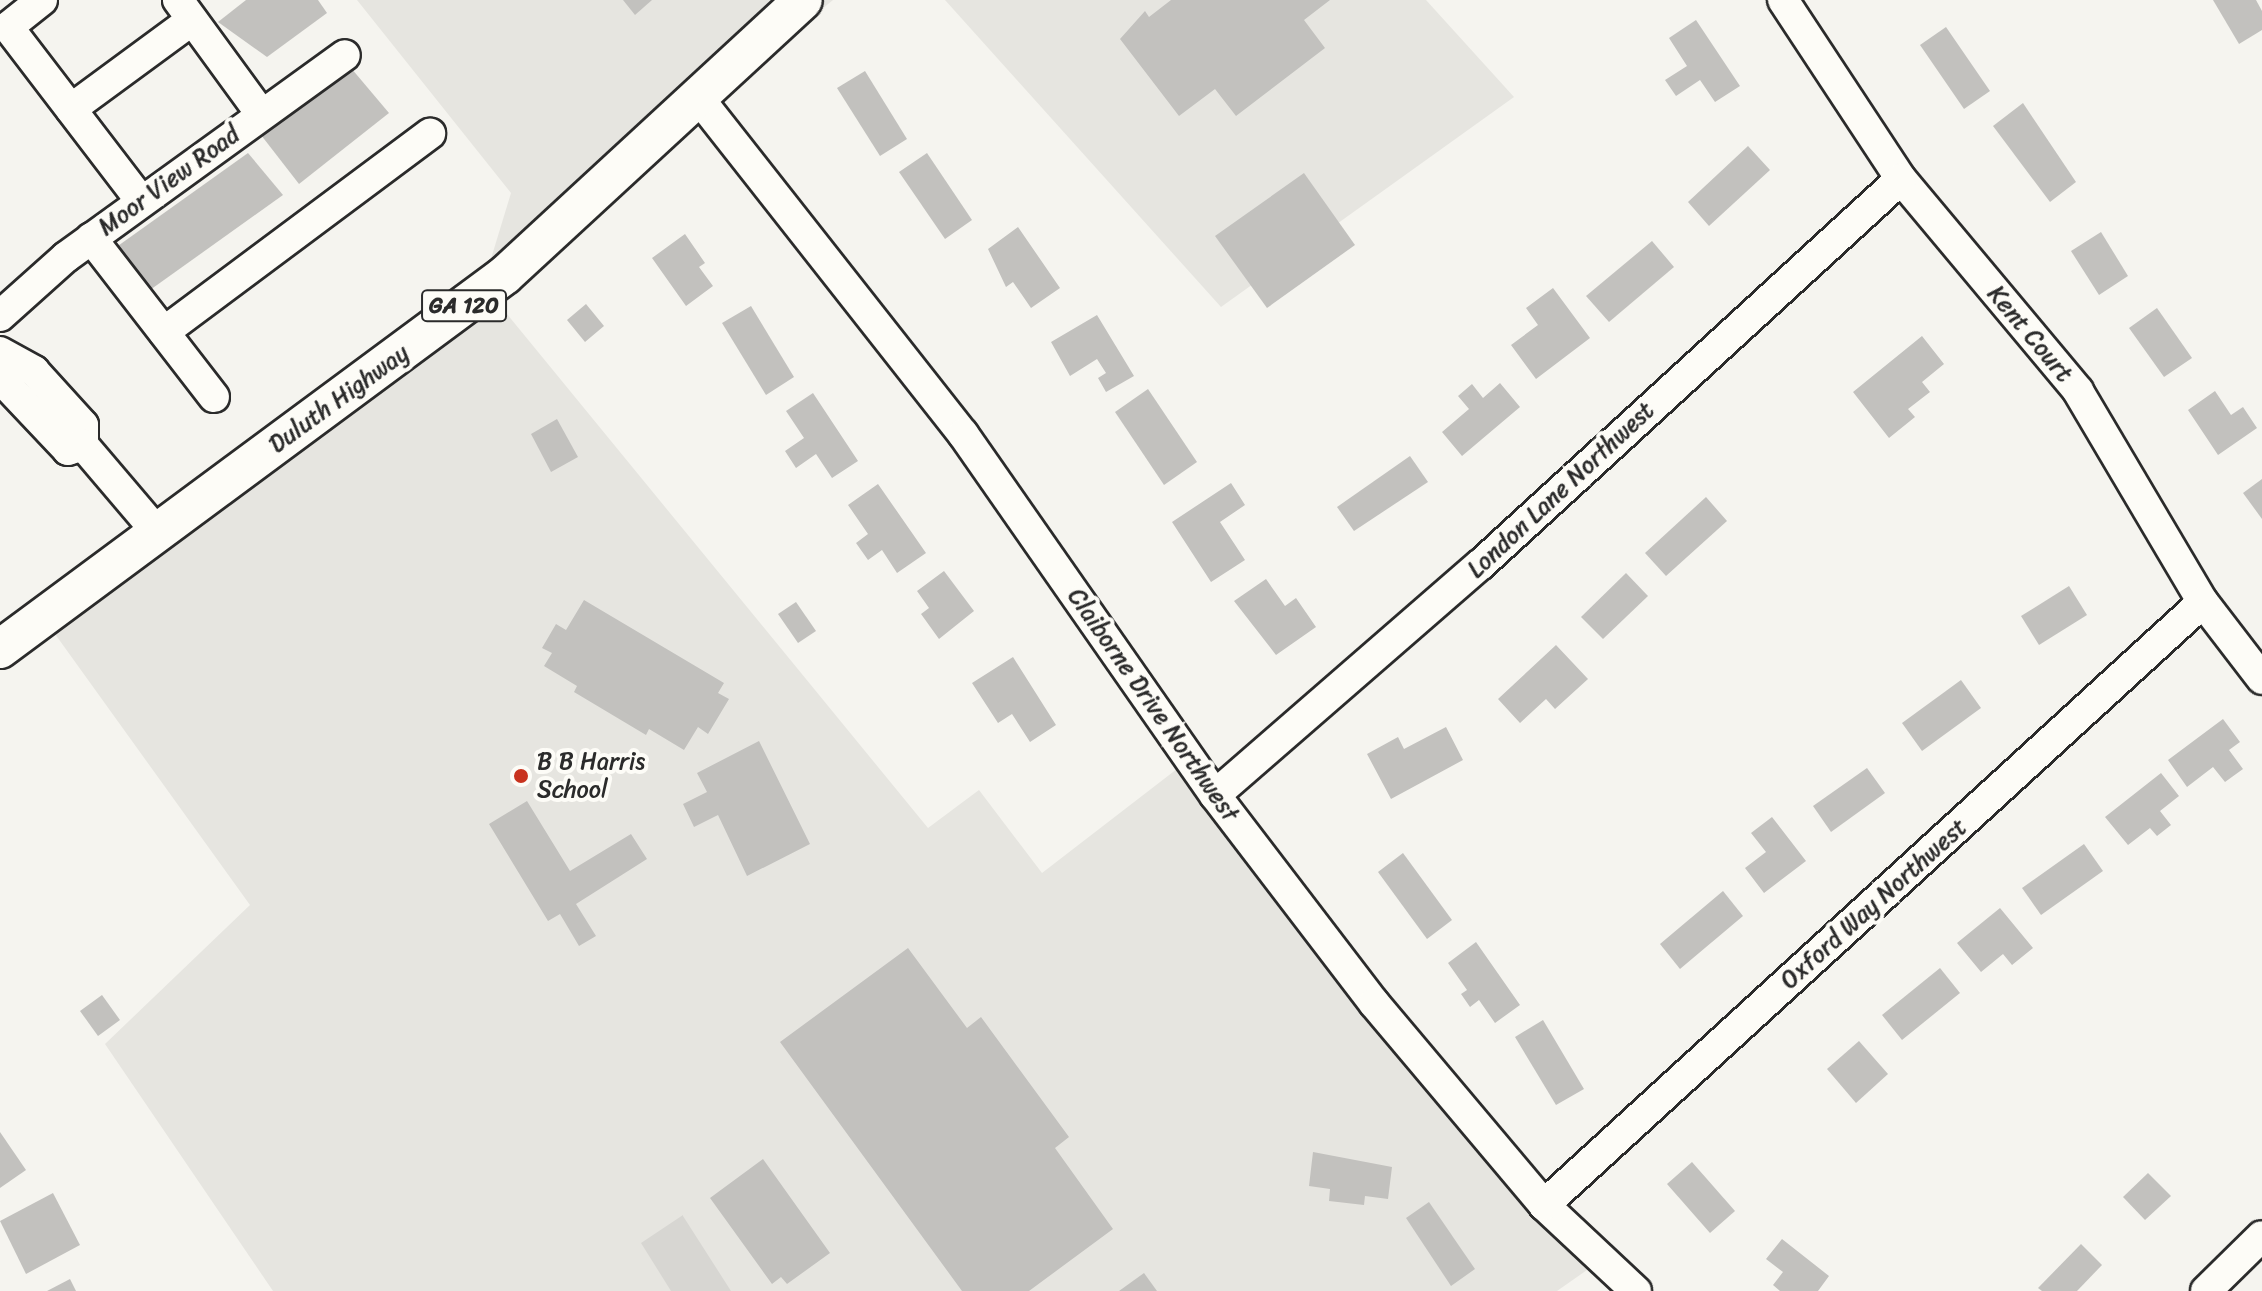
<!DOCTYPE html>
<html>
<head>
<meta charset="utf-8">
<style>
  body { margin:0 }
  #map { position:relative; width:2262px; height:1291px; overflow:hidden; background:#f5f4ef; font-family:Sriracha,sans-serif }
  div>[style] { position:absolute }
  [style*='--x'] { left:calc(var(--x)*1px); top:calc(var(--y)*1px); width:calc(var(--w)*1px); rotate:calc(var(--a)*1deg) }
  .built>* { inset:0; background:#e6e5e0 }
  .green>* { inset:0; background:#d7d6d2 }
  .building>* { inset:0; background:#c2c1be }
  .roads { filter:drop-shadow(2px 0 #2b2b2b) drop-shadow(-2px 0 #2b2b2b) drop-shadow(0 2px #2b2b2b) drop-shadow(0 -2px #2b2b2b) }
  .minor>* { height:30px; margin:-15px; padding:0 15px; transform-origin:15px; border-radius:15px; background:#fdfcf7 }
  .major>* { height:38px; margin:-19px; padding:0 19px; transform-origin:19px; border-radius:19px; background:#fdfcf7 }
  .dots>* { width:22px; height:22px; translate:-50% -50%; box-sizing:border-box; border:4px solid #fdfcf7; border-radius:50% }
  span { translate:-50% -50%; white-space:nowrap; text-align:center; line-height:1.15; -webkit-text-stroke:8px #fdfcf7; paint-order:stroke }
  .shield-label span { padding:2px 6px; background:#fdfcf7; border:2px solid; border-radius:6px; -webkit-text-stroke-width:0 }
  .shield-label { font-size:22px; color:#2b2b2b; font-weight:700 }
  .street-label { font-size:24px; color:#2b2b2b }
  .poi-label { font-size:24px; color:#2b2b2b }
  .left { translate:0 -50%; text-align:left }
</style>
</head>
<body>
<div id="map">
  <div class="built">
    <div style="clip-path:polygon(357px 0,833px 0,484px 286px,928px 828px,979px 790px,1042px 873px,1186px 762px,1597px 1263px,1557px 1291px,273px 1291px,105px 1044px,250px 905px,55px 634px,264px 471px,483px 285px,511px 193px)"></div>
    <div style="clip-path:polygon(945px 0,1426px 0,1514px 97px,1221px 307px)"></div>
  </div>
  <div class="green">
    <div style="clip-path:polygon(683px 1215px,683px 1216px,731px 1291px,671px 1291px,641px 1243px)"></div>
  </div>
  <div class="building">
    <div style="clip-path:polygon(246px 0,318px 0,327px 13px,267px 57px,218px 22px)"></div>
    <div style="clip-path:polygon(623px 0,652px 0,635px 15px)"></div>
    <div style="clip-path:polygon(1171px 0,1330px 0,1304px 20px,1325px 48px,1236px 116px,1215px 89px,1179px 116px,1120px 39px,1145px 11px,1149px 17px)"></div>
    <div style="clip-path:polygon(2213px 0,2256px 0,2262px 11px,2262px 30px,2239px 44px)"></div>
    <div style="clip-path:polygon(1696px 20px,1740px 86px,1715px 102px,1700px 80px,1676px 96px,1665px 80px,1687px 66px,1669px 38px)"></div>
    <div style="clip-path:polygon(1946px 27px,1990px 91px,1964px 109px,1920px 45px)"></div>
    <div style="clip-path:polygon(351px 68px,389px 113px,299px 184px,261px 135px)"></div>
    <div style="clip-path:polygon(865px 71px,907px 139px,880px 156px,837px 88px)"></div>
    <div style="clip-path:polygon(2023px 103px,2076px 182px,2050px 202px,1993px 126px)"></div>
    <div style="clip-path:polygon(1748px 146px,1770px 170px,1709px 226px,1688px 202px)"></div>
    <div style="clip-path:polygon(248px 153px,283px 195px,150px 290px,115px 248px)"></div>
    <div style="clip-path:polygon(927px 153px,972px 220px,945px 239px,899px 172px)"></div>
    <div style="clip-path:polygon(1304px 173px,1355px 245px,1267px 308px,1215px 236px)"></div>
    <div style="clip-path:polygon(1018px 227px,1060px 288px,1031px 308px,1013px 282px,1006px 287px,988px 249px)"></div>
    <div style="clip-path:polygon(2101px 232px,2128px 276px,2099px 295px,2071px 251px)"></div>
    <div style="clip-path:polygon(685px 234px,705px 263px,699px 267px,713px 286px,686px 306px,652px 258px)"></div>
    <div style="clip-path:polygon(1652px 241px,1674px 267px,1609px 322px,1586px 296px)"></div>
    <div style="clip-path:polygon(1553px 288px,1590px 338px,1536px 379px,1511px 345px,1538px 325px,1526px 308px)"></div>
    <div style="clip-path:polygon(586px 304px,604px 326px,585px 342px,567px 320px)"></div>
    <div style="clip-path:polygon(751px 306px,794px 377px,766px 395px,722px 323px)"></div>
    <div style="clip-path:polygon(2157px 308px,2192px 358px,2164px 377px,2129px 328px)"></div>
    <div style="clip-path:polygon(1097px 315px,1134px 376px,1106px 392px,1098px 378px,1106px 373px,1097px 359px,1070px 376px,1051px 342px)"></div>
    <div style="clip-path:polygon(1922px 336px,1944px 364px,1922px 382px,1930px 392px,1908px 409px,1915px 417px,1889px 438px,1853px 392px)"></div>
    <div style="clip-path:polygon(1500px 383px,1520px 407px,1462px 456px,1442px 432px,1469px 409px,1458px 396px,1472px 384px,1483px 398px)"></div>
    <div style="clip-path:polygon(1148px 389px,1197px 462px,1164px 485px,1115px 412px)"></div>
    <div style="clip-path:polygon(2215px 391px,2231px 415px,2243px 407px,2257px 428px,2218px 455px,2188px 410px)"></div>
    <div style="clip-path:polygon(813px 393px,858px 461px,832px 478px,816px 454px,796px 468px,785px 451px,804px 438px,786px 411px)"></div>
    <div style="clip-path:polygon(557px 419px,578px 457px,551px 472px,531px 434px)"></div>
    <div style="clip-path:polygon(1410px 456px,1428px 482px,1354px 531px,1337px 507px)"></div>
    <div style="clip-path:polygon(2262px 479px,2262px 519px,2243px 493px)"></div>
    <div style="clip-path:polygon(1231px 483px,1245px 505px,1220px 522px,1245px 560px,1211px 582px,1172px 522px)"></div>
    <div style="clip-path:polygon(878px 484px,926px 553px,897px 573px,882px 550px,868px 560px,856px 543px,868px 534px,848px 505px)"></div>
    <div style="clip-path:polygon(1706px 497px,1727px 521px,1666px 576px,1645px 553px)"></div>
    <div style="clip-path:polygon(944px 571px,974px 611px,939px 639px,921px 614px,929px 608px,917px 591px)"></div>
    <div style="clip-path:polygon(1626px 573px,1648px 596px,1603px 639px,1581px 617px)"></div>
    <div style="clip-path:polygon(1266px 579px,1285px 606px,1296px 598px,1316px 627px,1276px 655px,1234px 601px)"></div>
    <div style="clip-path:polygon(2069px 586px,2087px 615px,2039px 645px,2021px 616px)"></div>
    <div style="clip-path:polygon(584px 600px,724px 683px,718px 693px,729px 699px,708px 734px,698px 727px,684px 750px,649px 729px,646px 735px,574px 692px,577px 686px,544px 666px,552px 653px,542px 648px,556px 624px,566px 630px)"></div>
    <div style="clip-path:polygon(796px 602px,816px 631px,798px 643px,778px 614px)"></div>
    <div style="clip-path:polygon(1556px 645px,1588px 679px,1555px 709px,1546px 699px,1520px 723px,1498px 699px)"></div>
    <div style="clip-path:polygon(1013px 657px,1056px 725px,1030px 742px,1012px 714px,998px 723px,972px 683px)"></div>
    <div style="clip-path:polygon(1961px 680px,1981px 708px,1922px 751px,1902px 723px)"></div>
    <div style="clip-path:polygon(2223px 719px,2240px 742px,2229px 750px,2243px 769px,2225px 782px,2213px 767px,2187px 787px,2168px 760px)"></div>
    <div style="clip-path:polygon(1446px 727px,1463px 760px,1391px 799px,1367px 754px,1398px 737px,1404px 749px)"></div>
    <div style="clip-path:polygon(759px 741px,810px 844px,747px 876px,718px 815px,694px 827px,683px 804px,707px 792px,697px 773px)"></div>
    <div style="clip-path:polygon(1867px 768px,1885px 793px,1831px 832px,1813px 806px)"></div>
    <div style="clip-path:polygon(2161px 773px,2179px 796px,2160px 811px,2171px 825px,2157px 836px,2150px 828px,2128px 845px,2105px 817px)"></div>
    <div style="clip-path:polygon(527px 801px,570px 871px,631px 834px,647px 859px,576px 904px,596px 936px,579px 946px,560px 914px,548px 921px,489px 824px)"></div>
    <div style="clip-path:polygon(1772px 817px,1806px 861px,1764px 893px,1745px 868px,1766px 852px,1751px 833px)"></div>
    <div style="clip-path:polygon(2084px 844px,2103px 871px,2041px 915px,2022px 888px)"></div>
    <div style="clip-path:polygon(1403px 853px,1452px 920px,1427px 939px,1378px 872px)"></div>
    <div style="clip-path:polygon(1723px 891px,1743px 916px,1680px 969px,1660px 944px)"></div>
    <div style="clip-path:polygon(2000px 908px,2033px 948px,2012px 965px,2003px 954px,1981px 972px,1957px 943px)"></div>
    <div style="clip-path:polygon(1476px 942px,1520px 1005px,1495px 1023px,1479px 1000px,1470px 1007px,1461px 994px,1467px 990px,1448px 963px)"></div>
    <div style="clip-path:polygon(908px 948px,967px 1028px,981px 1017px,1069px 1137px,1055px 1148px,1113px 1229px,1029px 1291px,962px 1291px,780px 1042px)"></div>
    <div style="clip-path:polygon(1940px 968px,1960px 993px,1902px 1040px,1882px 1015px)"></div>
    <div style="clip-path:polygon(102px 995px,120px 1020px,98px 1036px,80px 1011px)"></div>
    <div style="clip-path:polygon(1543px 1020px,1584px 1089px,1556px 1105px,1515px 1037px)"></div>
    <div style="clip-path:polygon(1859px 1041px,1888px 1074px,1856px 1103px,1827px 1069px)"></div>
    <div style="clip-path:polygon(0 1132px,26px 1170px,0 1188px)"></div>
    <div style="clip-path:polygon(1313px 1152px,1392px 1167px,1388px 1199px,1365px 1196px,1364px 1205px,1329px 1201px,1330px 1189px,1309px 1186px)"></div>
    <div style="clip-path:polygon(763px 1159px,830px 1253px,787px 1284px,781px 1277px,772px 1284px,710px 1198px)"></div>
    <div style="clip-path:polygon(1692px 1162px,1735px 1211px,1710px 1233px,1667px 1184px)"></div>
    <div style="clip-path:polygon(2148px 1173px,2171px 1196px,2145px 1220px,2123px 1197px)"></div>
    <div style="clip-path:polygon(53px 1193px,80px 1245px,26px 1274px,0 1221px)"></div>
    <div style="clip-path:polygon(1429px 1202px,1475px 1269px,1451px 1286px,1406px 1218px)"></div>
    <div style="clip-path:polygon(1782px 1239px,1829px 1276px,1818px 1291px,1780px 1291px,1773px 1285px,1783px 1272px,1766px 1259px)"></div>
    <div style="clip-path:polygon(2081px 1244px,2102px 1265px,2077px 1291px,2042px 1291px,2038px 1288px)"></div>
    <div style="clip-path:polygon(1144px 1273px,1157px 1291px,1119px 1291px)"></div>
    <div style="clip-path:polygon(70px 1279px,76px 1291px,47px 1291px)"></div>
  </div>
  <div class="roads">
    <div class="minor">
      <div style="--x:42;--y:0;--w:43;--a:141.5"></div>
      <div style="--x:8;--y:27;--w:219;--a:52.6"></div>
      <div style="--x:178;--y:0;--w:141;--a:53.9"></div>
      <div style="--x:1783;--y:0;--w:214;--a:56.6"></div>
      <div style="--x:1901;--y:179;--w:276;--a:50.1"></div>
      <div style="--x:2078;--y:391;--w:245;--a:59.4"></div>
      <div style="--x:2203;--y:602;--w:97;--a:52.5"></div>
      <div style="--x:697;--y:96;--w:430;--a:51.8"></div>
      <div style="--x:963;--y:434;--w:440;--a:55.1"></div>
      <div style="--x:1215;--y:795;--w:262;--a:52.6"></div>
      <div style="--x:1374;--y:1003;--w:264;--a:49.9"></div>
      <div style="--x:1544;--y:1205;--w:126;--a:43.1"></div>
      <div style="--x:71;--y:109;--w:150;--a:-36.3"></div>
      <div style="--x:91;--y:238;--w:201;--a:52.3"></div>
      <div style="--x:0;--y:316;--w:89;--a:-41.8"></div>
      <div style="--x:66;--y:257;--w:344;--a:-35.9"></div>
      <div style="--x:164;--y:332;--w:332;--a:-36.7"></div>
      <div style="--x:0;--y:352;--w:39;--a:29"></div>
      <div style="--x:34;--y:371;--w:73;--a:47.8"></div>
      <div style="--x:83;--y:425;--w:20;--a:90"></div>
      <div style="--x:83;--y:445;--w:114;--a:49.6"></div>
      <div style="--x:0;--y:378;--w:99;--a:46.6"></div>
      <div style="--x:68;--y:450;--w:16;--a:-18"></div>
      <div style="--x:1215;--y:795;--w:351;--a:-41"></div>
      <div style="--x:1480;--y:565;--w:571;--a:-42.52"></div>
      <div style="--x:1544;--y:1205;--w:893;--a:-42.46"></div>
      <div style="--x:2206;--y:1291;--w:78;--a:-44.5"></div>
    </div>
    <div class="major">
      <div style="--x:0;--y:649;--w:628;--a:-36.52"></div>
      <div style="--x:505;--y:275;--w:405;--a:-42.7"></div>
    </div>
  </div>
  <div class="dots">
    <div style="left:521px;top:776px;background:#c8321e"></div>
  </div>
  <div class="shield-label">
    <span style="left:464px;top:306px">GA 120</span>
  </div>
  <div class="street-label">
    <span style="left:169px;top:181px;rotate:-36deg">Moor View Road</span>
    <span style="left:2030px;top:334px;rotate:50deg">Kent Court</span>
    <span style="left:339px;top:399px;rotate:-36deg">Duluth Highway</span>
    <span style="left:1561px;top:490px;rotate:-43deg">London Lane Northwest</span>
    <span style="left:1153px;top:705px;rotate:55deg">Claiborne Drive Northwest</span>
    <span style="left:1874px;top:904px;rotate:-42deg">Oxford Way Northwest</span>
  </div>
  <div class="poi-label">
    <span class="left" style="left:537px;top:776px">B B Harris<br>School</span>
  </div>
</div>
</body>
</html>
